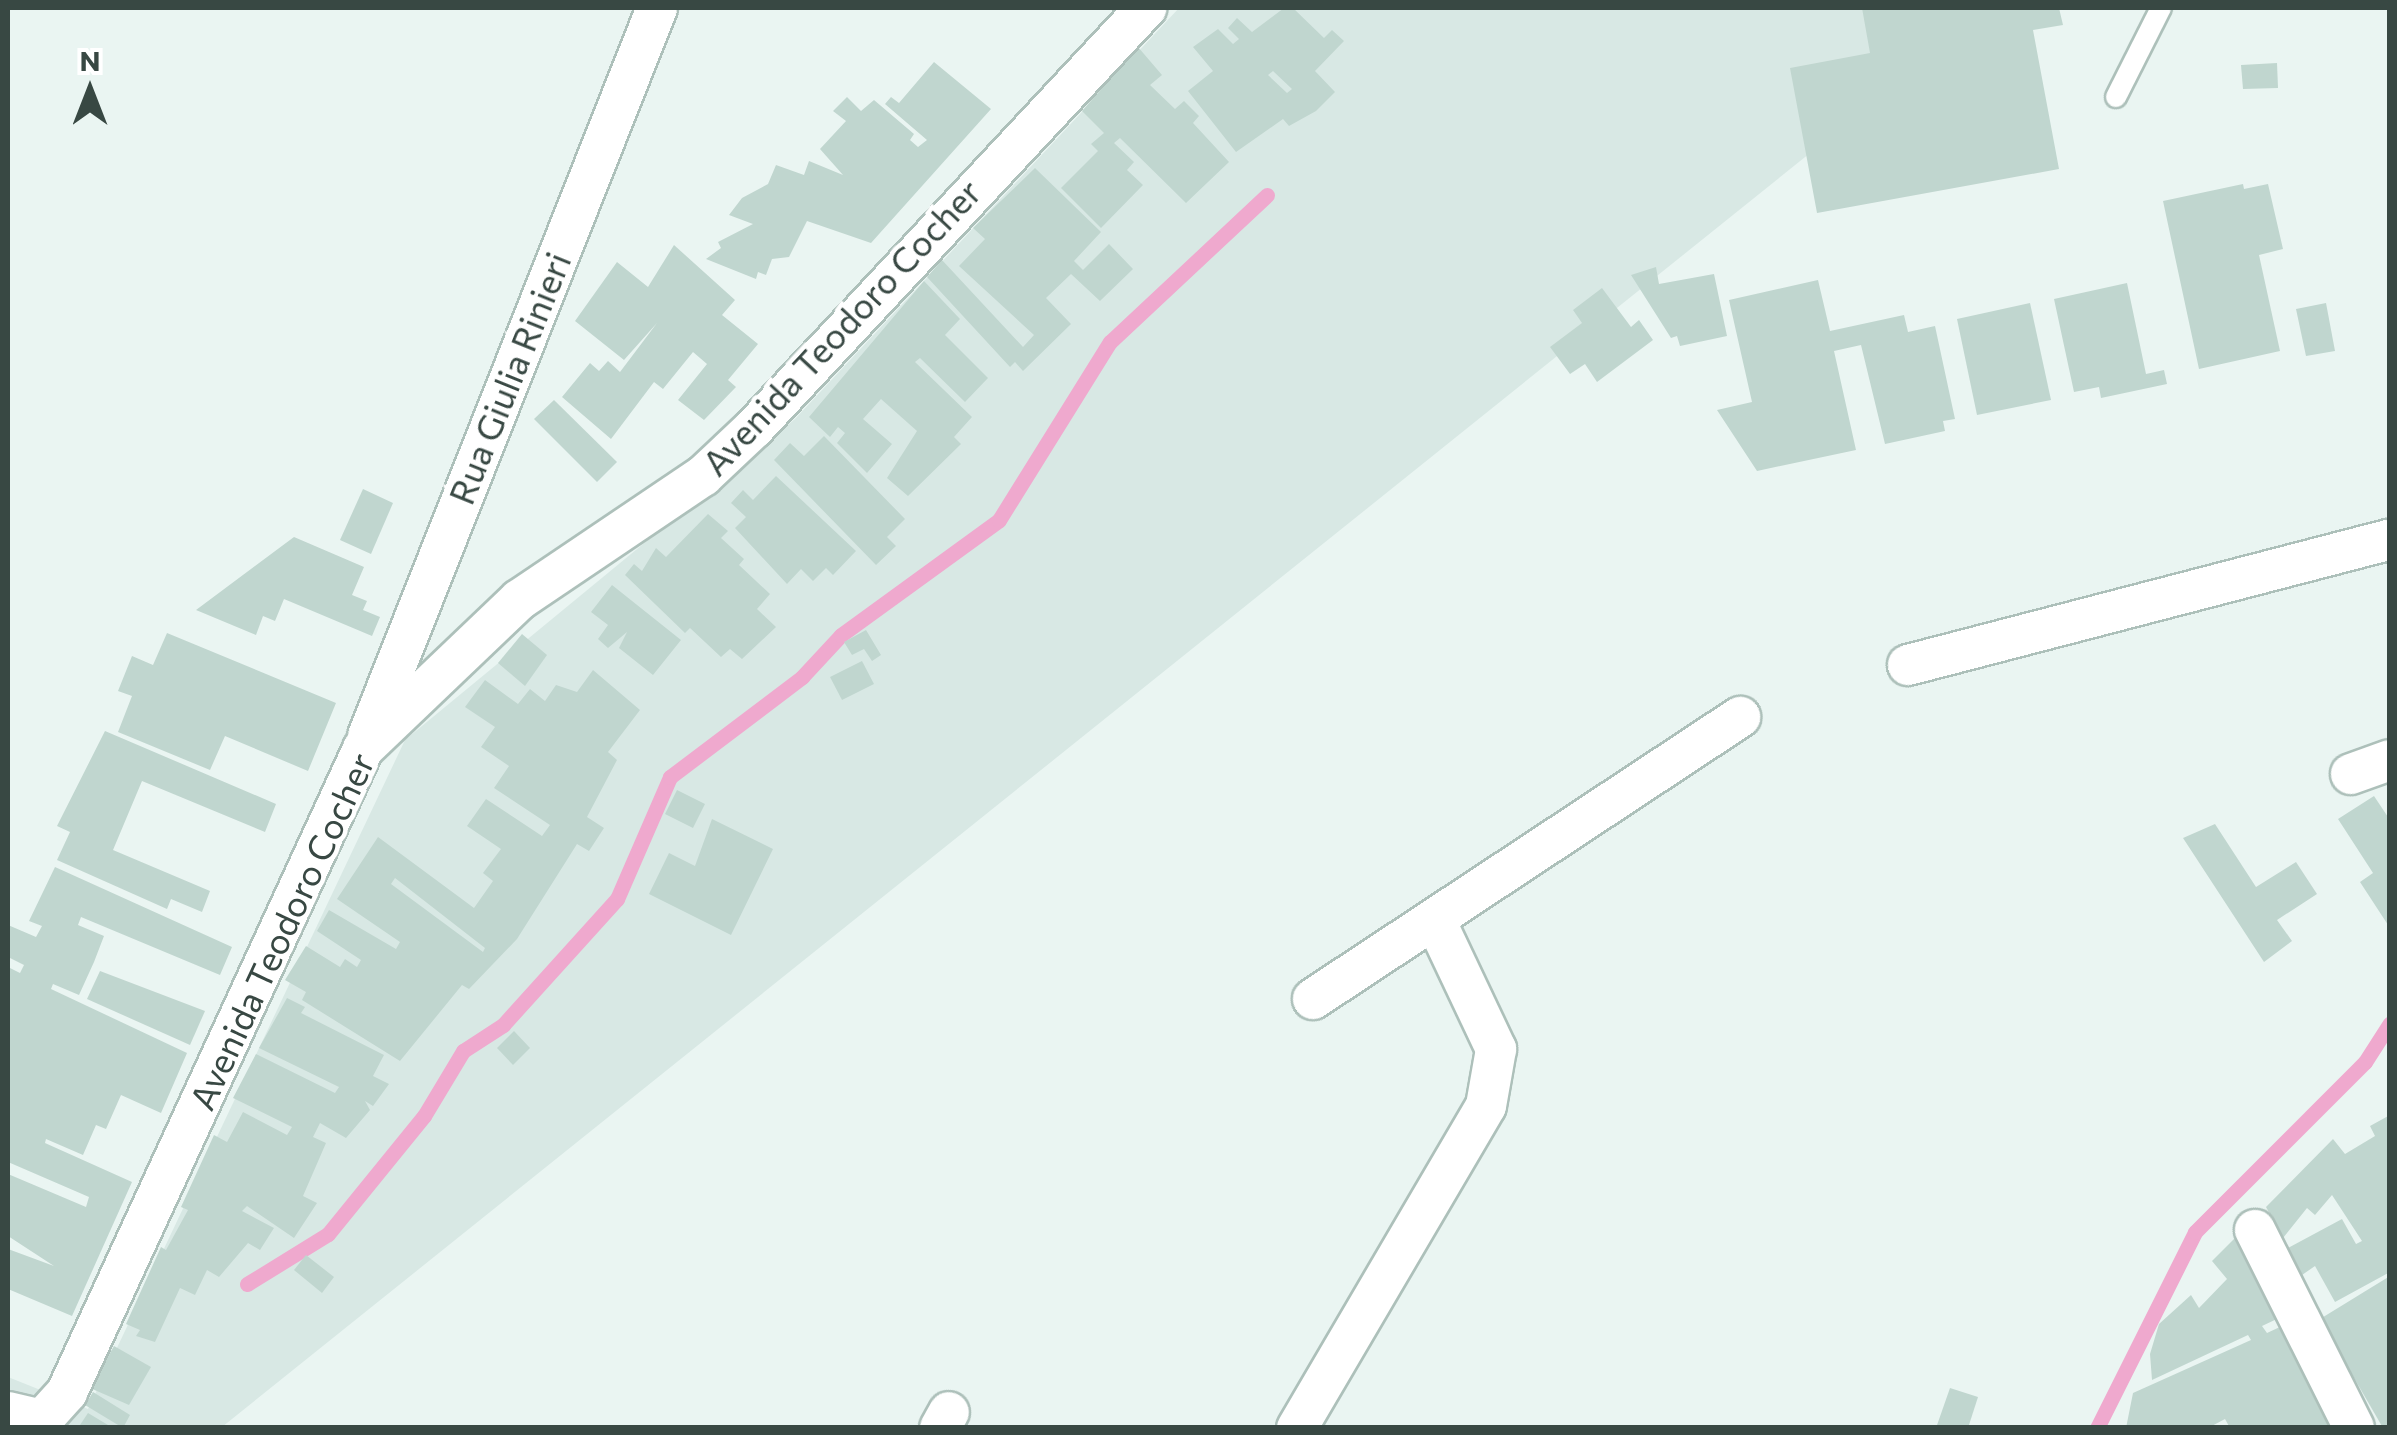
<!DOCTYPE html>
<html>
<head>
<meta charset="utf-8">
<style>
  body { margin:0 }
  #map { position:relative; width:2397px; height:1435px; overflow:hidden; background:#eaf5f2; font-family:Commissioner,sans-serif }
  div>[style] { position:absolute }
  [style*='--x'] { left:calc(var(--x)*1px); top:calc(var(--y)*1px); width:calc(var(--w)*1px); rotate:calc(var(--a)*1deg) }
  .residential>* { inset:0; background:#d8e8e4 }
  .stream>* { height:15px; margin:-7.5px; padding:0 7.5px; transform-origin:7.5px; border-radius:7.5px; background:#efa9ce }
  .building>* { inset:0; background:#c0d6cf }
  .roads { filter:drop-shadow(2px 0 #adc0ba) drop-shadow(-2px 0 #adc0ba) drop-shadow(0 2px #adc0ba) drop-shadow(0 -2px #adc0ba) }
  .lane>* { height:20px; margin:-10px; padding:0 10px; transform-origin:10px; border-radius:10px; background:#fff }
  .street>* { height:40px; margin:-20px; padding:0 20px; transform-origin:20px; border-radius:20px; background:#fff }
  span { translate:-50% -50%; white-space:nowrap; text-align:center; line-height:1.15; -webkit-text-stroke:9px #fff; paint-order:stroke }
  .street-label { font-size:35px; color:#384843 }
  .frame { position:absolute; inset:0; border:10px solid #384843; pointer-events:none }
  .north { position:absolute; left:40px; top:40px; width:100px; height:100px; -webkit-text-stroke:8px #fff; paint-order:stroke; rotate:0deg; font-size:28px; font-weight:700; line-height:40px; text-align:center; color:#384843 }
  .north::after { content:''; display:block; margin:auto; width:35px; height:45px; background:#384843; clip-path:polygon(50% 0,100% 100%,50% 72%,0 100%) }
</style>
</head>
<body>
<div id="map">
  <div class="residential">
    <div style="clip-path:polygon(1179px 8px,1991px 8px,222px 1427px,8px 1427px,8px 1377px,88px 1409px,405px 740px,795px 419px)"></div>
  </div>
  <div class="stream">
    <div style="--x:247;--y:1284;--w:95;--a:-31.7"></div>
    <div style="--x:328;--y:1234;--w:152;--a:-50.9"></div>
    <div style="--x:424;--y:1116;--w:76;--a:-59"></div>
    <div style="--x:463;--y:1051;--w:48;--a:-33"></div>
    <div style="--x:503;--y:1025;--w:170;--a:-47.9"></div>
    <div style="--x:617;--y:899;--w:133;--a:-66.5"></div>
    <div style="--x:670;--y:777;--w:166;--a:-37.1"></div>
    <div style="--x:802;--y:677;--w:57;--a:-47.1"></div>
    <div style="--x:841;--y:635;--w:195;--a:-36"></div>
    <div style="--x:999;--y:520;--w:210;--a:-58.1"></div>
    <div style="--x:1110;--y:342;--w:215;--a:-43.1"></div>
    <div style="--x:2097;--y:1428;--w:219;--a:-63.4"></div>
    <div style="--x:2195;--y:1232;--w:240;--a:-45"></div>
    <div style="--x:2365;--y:1062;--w:46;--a:-57.3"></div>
  </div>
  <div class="building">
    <div style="clip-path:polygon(evenodd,1284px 8px,1293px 8px,1324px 38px,1332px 30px,1344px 41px,1315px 71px,1335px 92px,1316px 111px,1289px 126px,1283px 119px,1236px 152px,1188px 91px,1213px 71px,1193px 47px,1218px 29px,1233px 44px,1239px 39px,1228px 28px,1237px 18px,1252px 32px,1284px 8px,1273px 71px,1292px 89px,1287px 93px,1268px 75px,1273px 71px)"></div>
    <div style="clip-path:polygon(1862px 8px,2059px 8px,2063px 25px,2033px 30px,2059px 169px,1817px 213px,1790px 68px,1870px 53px)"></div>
    <div style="clip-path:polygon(1138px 47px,1162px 75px,1150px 85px,1175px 109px,1184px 101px,1199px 116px,1193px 123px,1229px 162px,1186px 203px,1120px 138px,1114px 143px,1134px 162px,1127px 170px,1143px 185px,1101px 228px,1061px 188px,1098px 151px,1091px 144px,1104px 133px,1082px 111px)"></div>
    <div style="clip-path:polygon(934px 62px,991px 109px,871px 243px,807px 221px,789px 257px,772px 259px,766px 275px,758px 272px,756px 279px,706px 259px,721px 248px,718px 242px,753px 224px,729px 215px,742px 198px,768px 184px,776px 165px,804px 175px,809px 161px,843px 175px,820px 149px,846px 121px,833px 111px,847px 97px,861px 111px,874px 100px,914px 134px,910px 140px,918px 147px,927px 140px,885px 104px,891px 97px,899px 103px)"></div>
    <div style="clip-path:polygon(2277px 63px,2278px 88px,2243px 89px,2241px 65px)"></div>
    <div style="clip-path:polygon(1035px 168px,1101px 232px,1074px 261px,1083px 270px,1109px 244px,1133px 269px,1100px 301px,1071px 274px,1046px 298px,1071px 324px,1023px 371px,1015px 362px,1010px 367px,927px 277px,942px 260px,1023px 347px,1034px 335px,959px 266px,985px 239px,973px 228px)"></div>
    <div style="clip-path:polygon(2243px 184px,2244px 189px,2268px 184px,2283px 249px,2259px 255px,2280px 351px,2199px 369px,2163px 201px)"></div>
    <div style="clip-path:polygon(674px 245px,735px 300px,722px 315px,758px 344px,728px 380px,736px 387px,704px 420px,678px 400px,707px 364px,693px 352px,663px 389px,654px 382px,611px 439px,562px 397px,590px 363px,599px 371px,608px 361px,620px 372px,657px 323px,624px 360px,575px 321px,617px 262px,648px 287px)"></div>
    <div style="clip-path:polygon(1656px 267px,1659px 284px,1714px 274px,1727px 336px,1680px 346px,1677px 336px,1671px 338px,1631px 275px)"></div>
    <div style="clip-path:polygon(1818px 280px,1830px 331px,1904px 315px,1908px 332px,1935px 326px,1955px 419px,1943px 421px,1945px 431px,1885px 444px,1861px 345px,1834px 351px,1856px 450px,1757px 471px,1717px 410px,1752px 402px,1729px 300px)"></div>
    <div style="clip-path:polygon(924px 281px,960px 319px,945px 335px,988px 378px,965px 402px,920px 358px,915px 362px,972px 417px,954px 437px,961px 444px,908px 496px,887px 478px,917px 431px,881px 399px,863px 419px,892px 444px,867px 473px,837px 443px,845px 433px,838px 427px,830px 437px,809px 417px)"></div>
    <div style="clip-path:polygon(2127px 283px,2146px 374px,2164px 370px,2167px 384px,2101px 398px,2099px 387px,2074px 392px,2054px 299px)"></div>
    <div style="clip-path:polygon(1602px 288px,1631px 327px,1639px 320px,1653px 340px,1597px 382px,1585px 364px,1570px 374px,1550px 347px,1582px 323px,1573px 310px)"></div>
    <div style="clip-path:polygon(2030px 303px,2051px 400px,1977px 415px,1957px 319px)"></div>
    <div style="clip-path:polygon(2326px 303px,2335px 351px,2306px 356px,2296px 309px)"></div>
    <div style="clip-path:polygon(554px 400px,617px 462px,597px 482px,534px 419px)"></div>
    <div style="clip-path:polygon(824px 436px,905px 519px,887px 537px,896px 546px,876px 565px,774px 460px,790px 443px,804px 456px)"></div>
    <div style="clip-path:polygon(776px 476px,856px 551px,833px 575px,826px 568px,813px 581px,801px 569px,787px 584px,735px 528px,746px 517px,731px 503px,743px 490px,753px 500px)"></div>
    <div style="clip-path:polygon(363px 489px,393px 503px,371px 554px,340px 540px)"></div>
    <div style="clip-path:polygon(708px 514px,728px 531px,721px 538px,744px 559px,739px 565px,770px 594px,757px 609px,776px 627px,742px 659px,730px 649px,721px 657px,690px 628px,685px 633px,625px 575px,634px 564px,642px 571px,656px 548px,666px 557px)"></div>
    <div style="clip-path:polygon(294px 537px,364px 567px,352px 595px,367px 601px,363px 610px,380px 617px,372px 636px,284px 599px,275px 621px,263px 616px,256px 635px,196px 610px)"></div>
    <div style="clip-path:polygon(612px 585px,681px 640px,653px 675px,619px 648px,627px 632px,608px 648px,598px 639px,608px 625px,591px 612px)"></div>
    <div style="clip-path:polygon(866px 630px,881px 655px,872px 661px,864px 649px,852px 655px,844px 642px)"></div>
    <div style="clip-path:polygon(167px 633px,336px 703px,308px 771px,225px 736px,210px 770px,118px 732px,132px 696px,118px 691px,132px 656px,153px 665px)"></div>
    <div style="clip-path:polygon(522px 634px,547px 655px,525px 686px,498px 663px)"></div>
    <div style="clip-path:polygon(862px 661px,874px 684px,842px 700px,830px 677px)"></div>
    <div style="clip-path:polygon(evenodd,593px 670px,640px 710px,608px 752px,617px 760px,587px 817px,604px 828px,589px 851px,577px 844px,517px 939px,469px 989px,462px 985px,400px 1061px,302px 1000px,306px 992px,285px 980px,306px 946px,340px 967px,345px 959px,357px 967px,361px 960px,317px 931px,329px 910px,396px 949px,400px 942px,337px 899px,378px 837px,474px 908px,493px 881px,483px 873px,501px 849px,467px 826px,486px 799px,542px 836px,550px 825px,494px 788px,509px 766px,481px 747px,495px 727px,465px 707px,485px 680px,518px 704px,530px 689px,545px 701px,556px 685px,577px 692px,593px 670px,395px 878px,485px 948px,483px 952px,391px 884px,395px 878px)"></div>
    <div style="clip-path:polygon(105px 731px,276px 804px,265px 832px,142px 781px,113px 850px,210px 891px,202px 912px,171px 899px,167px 909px,57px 860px,70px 832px,57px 826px)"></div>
    <div style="clip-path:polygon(677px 790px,705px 804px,693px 828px,665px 814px)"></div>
    <div style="clip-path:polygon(2374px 796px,2390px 820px,2390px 928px,2360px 882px,2373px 873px,2338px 819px)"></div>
    <div style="clip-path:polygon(712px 819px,773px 849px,731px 935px,649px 894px,669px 853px,695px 866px)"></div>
    <div style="clip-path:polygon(2215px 824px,2256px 887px,2296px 862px,2317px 894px,2277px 920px,2292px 941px,2264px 962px,2183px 838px)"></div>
    <div style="clip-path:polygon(55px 867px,232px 947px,220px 975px,81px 917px,78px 925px,104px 936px,94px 962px,79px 995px,53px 984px,51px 989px,187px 1053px,161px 1113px,121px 1095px,106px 1129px,96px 1125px,83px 1155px,46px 1139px,45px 1143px,132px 1182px,72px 1316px,8px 1289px,8px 1249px,54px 1266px,8px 1236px,8px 1174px,86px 1207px,89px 1197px,8px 1162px,8px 967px,20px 973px,24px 965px,8px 957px,8px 925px,36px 937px,42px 926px,29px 921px)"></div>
    <div style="clip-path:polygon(100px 971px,205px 1011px,190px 1045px,87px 999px)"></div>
    <div style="clip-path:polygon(287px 998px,305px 1007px,301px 1013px,384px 1055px,373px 1076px,389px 1084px,373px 1106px,365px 1101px,370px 1110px,346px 1138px,320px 1123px,313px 1137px,326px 1143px,303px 1196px,317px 1203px,294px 1238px,247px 1206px,242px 1211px,274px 1228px,260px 1250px,248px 1243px,219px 1277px,207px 1270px,195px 1295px,180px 1288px,155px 1342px,136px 1336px,140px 1330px,126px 1324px,161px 1247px,166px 1250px,188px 1210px,181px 1207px,214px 1135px,227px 1142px,243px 1112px,287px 1135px,292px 1127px,233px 1098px,256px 1054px,335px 1093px,339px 1087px,259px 1048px)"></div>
    <div style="clip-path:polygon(514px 1031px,530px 1048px,513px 1065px,497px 1048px)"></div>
    <div style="clip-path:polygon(2390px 1115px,2390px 1272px,2335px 1302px,2315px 1266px,2302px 1275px,2288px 1248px,2342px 1219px,2356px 1244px,2362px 1241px,2332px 1195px,2315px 1215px,2307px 1208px,2283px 1238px,2266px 1207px,2333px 1139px,2345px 1154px,2375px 1136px,2370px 1126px)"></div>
    <div style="clip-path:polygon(2237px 1236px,2281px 1317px,2262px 1326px,2267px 1333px,2282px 1326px,2330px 1428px,2230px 1428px,2225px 1419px,2208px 1428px,2126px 1428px,2133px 1393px,2251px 1340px,2248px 1335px,2152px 1380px,2150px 1354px,2159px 1324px,2191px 1295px,2199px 1308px,2227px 1279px,2212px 1261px)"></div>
    <div style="clip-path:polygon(306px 1255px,334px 1277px,322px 1293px,294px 1270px)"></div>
    <div style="clip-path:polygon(2390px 1276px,2390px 1428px,2383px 1428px,2320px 1319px)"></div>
    <div style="clip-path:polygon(114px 1346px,151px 1367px,129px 1405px,90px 1388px)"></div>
    <div style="clip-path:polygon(1950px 1388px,1978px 1397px,1968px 1428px,1936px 1428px)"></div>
    <div style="clip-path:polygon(93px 1392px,130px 1415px,123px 1428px,85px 1405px)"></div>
    <div style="clip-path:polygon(88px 1413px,113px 1428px,78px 1428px)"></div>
  </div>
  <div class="roads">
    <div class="lane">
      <div style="--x:2116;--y:97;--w:100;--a:-63.2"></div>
    </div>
    <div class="street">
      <div style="--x:1908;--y:665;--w:498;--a:-14.6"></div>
      <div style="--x:368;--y:736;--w:783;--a:-68.35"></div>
      <div style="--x:2351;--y:774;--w:41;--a:-19.7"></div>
      <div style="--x:1313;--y:999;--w:512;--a:-33.44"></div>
      <div style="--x:2255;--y:1230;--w:221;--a:63.4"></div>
      <div style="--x:8;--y:1412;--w:35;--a:13"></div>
      <div style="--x:42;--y:1420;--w:38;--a:-48"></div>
      <div style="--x:67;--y:1392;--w:708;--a:-65.28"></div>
      <div style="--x:363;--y:749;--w:216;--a:-43.7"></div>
      <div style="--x:519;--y:600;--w:222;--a:-34"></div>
      <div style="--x:703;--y:476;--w:70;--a:-43.3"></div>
      <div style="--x:754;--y:428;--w:575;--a:-46.97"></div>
      <div style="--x:940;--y:1428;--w:18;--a:-61"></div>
      <div style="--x:1297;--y:1428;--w:373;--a:-59.6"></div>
      <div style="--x:1486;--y:1106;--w:58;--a:-80"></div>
      <div style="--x:1496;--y:1049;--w:140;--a:-115.3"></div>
    </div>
  </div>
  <div class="street-label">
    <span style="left:841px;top:327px;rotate:-47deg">Avenida Teodoro Cocher</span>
    <span style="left:509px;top:378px;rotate:-68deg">Rua Giulia Rinieri</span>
    <span style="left:281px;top:931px;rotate:-65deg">Avenida Teodoro Cocher</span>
  </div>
  <div class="frame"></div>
  <div class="north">N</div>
</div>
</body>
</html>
